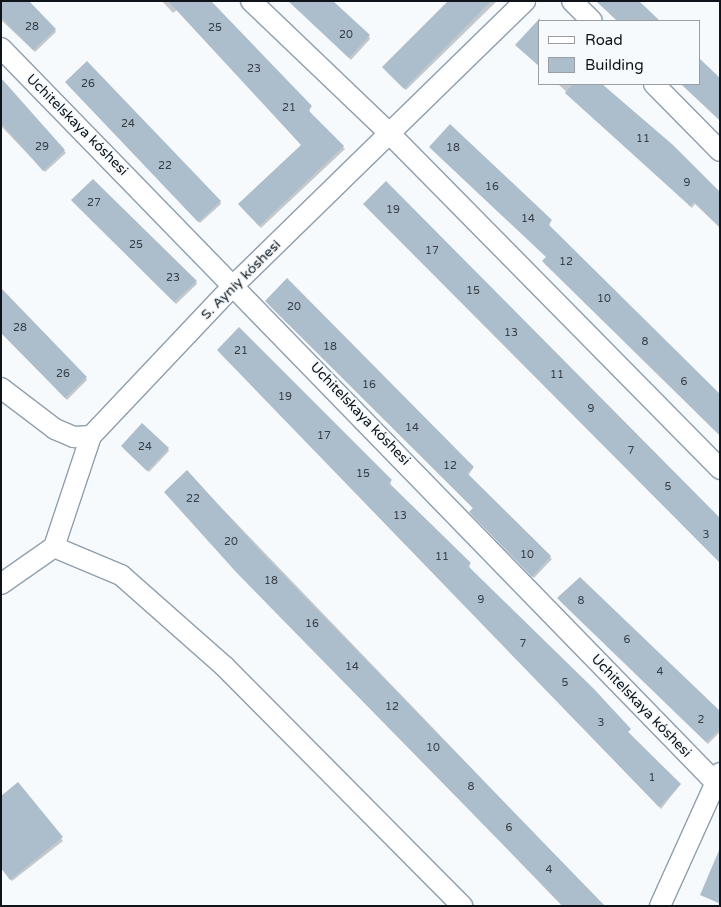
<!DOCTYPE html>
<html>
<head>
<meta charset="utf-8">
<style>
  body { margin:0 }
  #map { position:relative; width:721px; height:907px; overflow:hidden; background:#f6fafd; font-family:"Varela Round",sans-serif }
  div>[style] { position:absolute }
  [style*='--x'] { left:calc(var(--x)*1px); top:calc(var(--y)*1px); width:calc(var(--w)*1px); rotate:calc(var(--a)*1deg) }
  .shadow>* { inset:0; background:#0003 }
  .building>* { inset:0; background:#acbdcc }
  .roads { filter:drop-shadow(1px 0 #8f9fae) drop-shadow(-1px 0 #8f9fae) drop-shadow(0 1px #8f9fae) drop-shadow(0 -1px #8f9fae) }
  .minor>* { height:20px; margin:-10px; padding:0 10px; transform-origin:10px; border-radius:10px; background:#fff }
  span { translate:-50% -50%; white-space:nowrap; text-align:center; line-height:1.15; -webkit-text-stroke:4px #f6fafd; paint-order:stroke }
  .number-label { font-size:11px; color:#363e46 }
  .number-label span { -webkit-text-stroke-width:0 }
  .street-label { font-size:14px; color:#0e1419 }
  .frame { position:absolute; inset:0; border:2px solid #0e1419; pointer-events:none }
  .legend { position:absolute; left:538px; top:20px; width:162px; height:65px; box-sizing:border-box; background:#f6fafd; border:1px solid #999ea2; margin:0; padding:6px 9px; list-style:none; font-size:15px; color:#0e1419 }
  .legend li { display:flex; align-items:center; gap:10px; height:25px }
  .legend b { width:25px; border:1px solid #999ea2 }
</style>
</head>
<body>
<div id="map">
  <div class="shadow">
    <div style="clip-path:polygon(1px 1px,55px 30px,56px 32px,35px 52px,1px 20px)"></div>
    <div style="clip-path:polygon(162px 1px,203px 1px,213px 6px,311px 107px,309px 113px,345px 149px,261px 228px,241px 207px,302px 145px,177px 10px,173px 13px)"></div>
    <div style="clip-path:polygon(289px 1px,369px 36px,370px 39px,351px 60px)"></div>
    <div style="clip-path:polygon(451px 1px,497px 1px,406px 90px,385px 70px)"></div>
    <div style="clip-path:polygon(596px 1px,638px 1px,659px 21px,617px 21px)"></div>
    <div style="clip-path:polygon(700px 61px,720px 80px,720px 121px,681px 84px,700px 84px)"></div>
    <div style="clip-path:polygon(1px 83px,66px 153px,45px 172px,1px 126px)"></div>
    <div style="clip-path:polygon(558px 84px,602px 84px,720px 192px,720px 228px,695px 204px,692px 208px)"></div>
    <div style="clip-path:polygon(68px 85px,220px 201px,221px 204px,200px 223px)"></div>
    <div style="clip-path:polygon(450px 126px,551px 221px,549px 227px,720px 396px,720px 436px,545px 264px,547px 258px)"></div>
    <div style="clip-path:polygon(72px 201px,196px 282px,197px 284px,176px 304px)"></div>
    <div style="clip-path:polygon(268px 304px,473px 468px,468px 476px,552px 559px,534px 578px,472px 515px,474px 509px)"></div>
    <div style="clip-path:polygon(1px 332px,86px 378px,87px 380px,67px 400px)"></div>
    <div style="clip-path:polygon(220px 353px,391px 481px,390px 486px,470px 564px,469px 569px,680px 785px,661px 809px)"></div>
    <div style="clip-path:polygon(124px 449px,168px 449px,169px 451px,149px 472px)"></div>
    <div style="clip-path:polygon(187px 472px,604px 906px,562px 906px,167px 495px)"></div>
    <div style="clip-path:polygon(560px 601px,720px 713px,720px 732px,708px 744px)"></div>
    <div style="clip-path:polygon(18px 784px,63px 841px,12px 881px,1px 867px)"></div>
    <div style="clip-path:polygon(720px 850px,720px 904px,701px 895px)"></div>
  </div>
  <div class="building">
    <div style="clip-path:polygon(1px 1px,29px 1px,56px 29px,33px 50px,1px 17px)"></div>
    <div style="clip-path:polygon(168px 1px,211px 1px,312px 106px,308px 110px,344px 146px,259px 226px,238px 204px,301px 145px)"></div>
    <div style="clip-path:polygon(288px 1px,333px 1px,370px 35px,349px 58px)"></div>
    <div style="clip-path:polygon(448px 1px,491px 1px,404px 89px,382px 67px)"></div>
    <div style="clip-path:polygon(596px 1px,639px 1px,660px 21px,618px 21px)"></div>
    <div style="clip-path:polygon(540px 18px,540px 67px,515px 45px)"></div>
    <div style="clip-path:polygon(700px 59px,720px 78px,720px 120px,681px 84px,700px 84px)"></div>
    <div style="clip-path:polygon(87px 61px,221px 201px,198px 222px,65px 82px)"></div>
    <div style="clip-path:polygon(1px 78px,65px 150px,43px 171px,1px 123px)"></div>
    <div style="clip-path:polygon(573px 84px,602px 84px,673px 145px,720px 192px,720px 227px,694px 202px,690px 206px,565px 93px)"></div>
    <div style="clip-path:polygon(450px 124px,552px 220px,548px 224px,720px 394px,720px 435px,542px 261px,546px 257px,429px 147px)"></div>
    <div style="clip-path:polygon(93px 179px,197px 281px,174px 302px,71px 200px)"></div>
    <div style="clip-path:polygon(386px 181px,720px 518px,720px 563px,363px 204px)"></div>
    <div style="clip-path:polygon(287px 278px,474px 467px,467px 473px,551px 556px,532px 577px,469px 512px,473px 508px,265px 301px)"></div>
    <div style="clip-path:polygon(1px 288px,87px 377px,65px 398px,1px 333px)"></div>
    <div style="clip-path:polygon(239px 327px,392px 480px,389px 483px,471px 563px,468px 566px,594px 689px,631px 729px,628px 732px,681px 784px,659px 807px,217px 350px)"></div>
    <div style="clip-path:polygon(142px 423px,169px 448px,147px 471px,121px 446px)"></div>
    <div style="clip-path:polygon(187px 470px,263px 554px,605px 906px,563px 906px,236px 572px,164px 492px)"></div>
    <div style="clip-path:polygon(580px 577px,720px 711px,720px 729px,706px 742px,557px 598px)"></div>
    <div style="clip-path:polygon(18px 782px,63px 837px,10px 880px,1px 868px,1px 796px)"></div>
    <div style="clip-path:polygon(720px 848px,720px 903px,700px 895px)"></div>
  </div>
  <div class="roads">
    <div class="minor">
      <div style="--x:251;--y:1;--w:191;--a:43.7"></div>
      <div style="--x:389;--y:133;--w:472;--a:45.4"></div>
      <div style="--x:572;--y:1;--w:28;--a:45"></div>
      <div style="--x:1;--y:48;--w:1025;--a:45.79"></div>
      <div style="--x:654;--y:84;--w:94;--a:45.4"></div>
      <div style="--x:1;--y:388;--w:68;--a:37.2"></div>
      <div style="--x:55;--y:429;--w:21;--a:23"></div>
      <div style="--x:74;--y:437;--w:17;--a:-3"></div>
      <div style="--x:54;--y:547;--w:73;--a:22.7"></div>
      <div style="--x:121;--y:575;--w:139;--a:41.5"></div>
      <div style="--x:225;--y:667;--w:337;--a:45.2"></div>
      <div style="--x:1;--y:584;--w:65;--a:-34.9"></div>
      <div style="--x:54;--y:547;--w:117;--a:-71.6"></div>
      <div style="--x:91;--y:436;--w:208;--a:-46.6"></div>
      <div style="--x:234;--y:285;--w:407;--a:-44.3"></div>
      <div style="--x:660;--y:906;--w:146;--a:-65.7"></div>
    </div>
  </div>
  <div class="number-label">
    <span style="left:32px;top:27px">28</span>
    <span style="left:215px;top:28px">25</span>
    <span style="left:346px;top:35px">20</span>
    <span style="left:254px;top:69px">23</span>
    <span style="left:88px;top:84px">26</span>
    <span style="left:289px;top:108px">21</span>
    <span style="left:128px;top:124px">24</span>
    <span style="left:643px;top:139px">11</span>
    <span style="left:42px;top:147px">29</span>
    <span style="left:453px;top:148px">18</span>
    <span style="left:165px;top:166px">22</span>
    <span style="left:687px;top:183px">9</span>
    <span style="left:492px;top:187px">16</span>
    <span style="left:94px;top:203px">27</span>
    <span style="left:393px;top:210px">19</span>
    <span style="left:528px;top:219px">14</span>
    <span style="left:136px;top:245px">25</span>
    <span style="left:432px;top:251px">17</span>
    <span style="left:566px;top:262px">12</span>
    <span style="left:173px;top:278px">23</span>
    <span style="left:473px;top:291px">15</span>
    <span style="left:604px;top:299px">10</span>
    <span style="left:294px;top:307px">20</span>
    <span style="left:20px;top:328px">28</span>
    <span style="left:511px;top:333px">13</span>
    <span style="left:645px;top:342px">8</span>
    <span style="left:330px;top:347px">18</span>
    <span style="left:241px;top:351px">21</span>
    <span style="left:63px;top:374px">26</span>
    <span style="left:557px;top:375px">11</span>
    <span style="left:684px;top:382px">6</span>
    <span style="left:369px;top:385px">16</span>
    <span style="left:285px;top:397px">19</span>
    <span style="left:591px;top:409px">9</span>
    <span style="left:412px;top:428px">14</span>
    <span style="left:324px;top:436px">17</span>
    <span style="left:145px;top:447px">24</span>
    <span style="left:631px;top:451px">7</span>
    <span style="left:450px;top:466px">12</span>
    <span style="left:363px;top:474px">15</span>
    <span style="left:668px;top:487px">5</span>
    <span style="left:193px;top:499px">22</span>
    <span style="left:400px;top:516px">13</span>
    <span style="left:706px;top:535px">3</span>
    <span style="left:231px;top:542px">20</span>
    <span style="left:527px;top:555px">10</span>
    <span style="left:442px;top:557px">11</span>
    <span style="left:271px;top:581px">18</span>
    <span style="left:481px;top:600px">9</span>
    <span style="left:581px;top:601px">8</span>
    <span style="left:312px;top:624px">16</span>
    <span style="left:627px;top:640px">6</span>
    <span style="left:523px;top:644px">7</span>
    <span style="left:352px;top:667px">14</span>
    <span style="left:660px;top:672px">4</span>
    <span style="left:565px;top:683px">5</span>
    <span style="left:392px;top:707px">12</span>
    <span style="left:701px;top:720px">2</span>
    <span style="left:601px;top:723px">3</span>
    <span style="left:433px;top:748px">10</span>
    <span style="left:652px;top:778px">1</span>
    <span style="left:471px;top:787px">8</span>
    <span style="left:509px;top:828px">6</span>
    <span style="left:549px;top:870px">4</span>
  </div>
  <div class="street-label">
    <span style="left:77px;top:125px;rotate:45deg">Uchitelskaya kóshesi</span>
    <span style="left:241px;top:280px;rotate:-45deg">S. Ayniy kóshesi</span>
    <span style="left:360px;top:414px;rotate:46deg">Uchitelskaya kóshesi</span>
    <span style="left:641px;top:706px;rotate:46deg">Uchitelskaya kóshesi</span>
  </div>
  <div class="frame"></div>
  <ul class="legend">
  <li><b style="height:6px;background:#fff"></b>Road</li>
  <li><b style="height:14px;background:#acbdcc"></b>Building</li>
  </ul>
</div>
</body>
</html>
